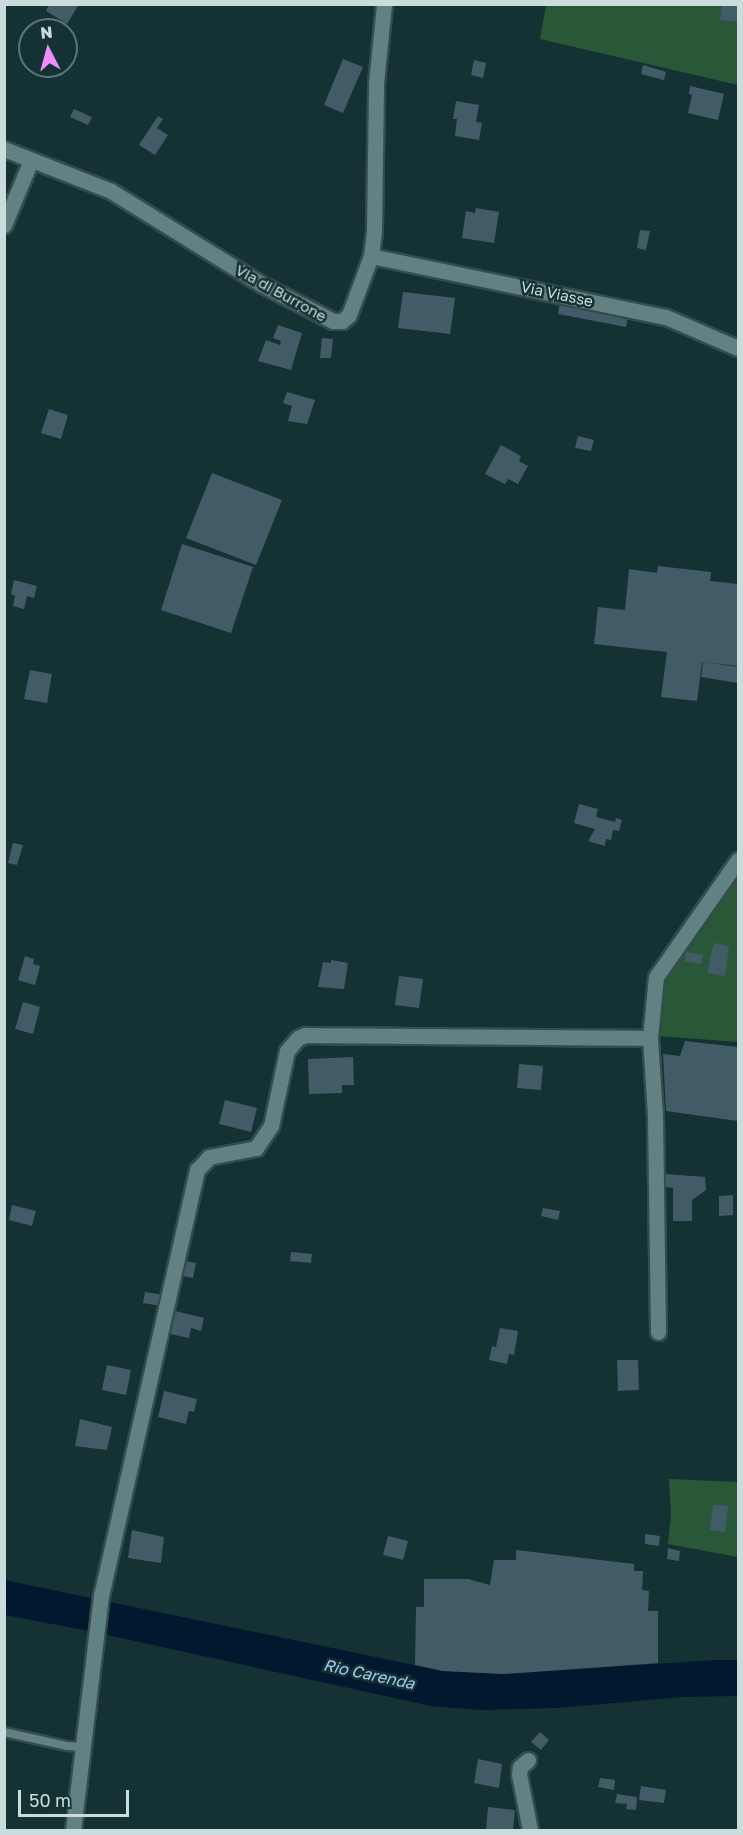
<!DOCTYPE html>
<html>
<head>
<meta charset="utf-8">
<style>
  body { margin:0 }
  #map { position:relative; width:743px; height:1835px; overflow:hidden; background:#143234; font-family:"Golos Text",sans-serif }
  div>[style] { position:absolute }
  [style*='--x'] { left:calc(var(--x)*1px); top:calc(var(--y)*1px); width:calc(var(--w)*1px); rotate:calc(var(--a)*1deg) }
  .green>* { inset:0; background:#295838 }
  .water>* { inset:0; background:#02182f }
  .building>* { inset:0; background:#425c67 }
  .roads { filter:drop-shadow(2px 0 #354c4e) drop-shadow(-2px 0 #354c4e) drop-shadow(0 2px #354c4e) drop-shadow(0 -2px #354c4e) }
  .lane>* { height:8px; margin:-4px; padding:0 4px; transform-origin:4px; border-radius:4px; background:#628183 }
  .street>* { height:15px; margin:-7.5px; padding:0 7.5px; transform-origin:7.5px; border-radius:7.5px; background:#628183 }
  span { translate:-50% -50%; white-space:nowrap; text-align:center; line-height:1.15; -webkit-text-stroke:5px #143234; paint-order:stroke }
  .street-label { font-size:15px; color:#cbdcdd }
  .water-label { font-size:16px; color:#a4cbf4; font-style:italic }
  .frame { position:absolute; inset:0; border:6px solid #cbdcdd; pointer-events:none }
  .north { position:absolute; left:18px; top:18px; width:60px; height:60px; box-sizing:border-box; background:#143234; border:2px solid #5d7678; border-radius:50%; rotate:354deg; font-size:16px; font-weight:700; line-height:24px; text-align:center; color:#cbdcdd }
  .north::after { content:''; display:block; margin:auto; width:21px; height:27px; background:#ee8cf8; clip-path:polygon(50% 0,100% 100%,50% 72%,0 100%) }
  .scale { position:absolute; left:18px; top:1790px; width:111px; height:27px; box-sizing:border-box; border:3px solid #cbdcdd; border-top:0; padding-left:8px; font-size:18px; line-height:21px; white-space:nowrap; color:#cbdcdd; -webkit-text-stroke:4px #143234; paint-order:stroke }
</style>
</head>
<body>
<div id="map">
  <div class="green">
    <div style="clip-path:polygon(546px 5px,738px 5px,738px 85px,540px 39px)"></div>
    <div style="clip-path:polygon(738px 868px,738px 1042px,657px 1036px,659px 990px,668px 970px)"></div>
    <div style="clip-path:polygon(669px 1479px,738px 1482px,738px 1557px,668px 1544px,671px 1515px)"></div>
  </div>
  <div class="water">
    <div style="clip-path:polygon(4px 1580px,443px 1671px,503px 1674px,715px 1660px,738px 1660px,738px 1696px,683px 1697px,556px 1708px,480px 1710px,431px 1706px,89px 1631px,5px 1615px)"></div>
  </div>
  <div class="building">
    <div style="clip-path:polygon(49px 4px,79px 4px,67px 24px,46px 11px)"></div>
    <div style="clip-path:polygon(722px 4px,738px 4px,738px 22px,720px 20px)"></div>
    <div style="clip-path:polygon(343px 59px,363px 67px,343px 113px,324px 105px)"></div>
    <div style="clip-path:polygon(474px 60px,486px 63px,483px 78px,471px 75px)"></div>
    <div style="clip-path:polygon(643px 65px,666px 72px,664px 80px,641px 74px)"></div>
    <div style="clip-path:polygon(690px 86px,724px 94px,718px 120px,688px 113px,692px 95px,689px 94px)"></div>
    <div style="clip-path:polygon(456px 101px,479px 105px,476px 122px,482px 123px,479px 140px,455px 136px,457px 119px,453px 119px)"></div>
    <div style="clip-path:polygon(74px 109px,92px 117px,88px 125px,70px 117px)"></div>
    <div style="clip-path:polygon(158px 116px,163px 119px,157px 128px,168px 135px,155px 155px,139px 145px)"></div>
    <div style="clip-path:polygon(476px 208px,499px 212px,494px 243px,462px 238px,466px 211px,475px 213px)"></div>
    <div style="clip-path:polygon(640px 230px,650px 231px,646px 250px,637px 248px)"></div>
    <div style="clip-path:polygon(403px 292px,455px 298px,450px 334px,398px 328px)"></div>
    <div style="clip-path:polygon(560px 301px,628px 315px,626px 327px,558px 314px)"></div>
    <div style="clip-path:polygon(278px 325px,302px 333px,291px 370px,258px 361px,266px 340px,280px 345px,281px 341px,273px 338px)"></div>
    <div style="clip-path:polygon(322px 338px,333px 339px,331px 358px,320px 358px)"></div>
    <div style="clip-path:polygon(287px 392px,315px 400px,307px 424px,288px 421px,292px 406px,283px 403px)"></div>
    <div style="clip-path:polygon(49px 409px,68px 415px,61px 439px,41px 433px)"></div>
    <div style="clip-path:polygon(578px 436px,594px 440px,591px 451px,575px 448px)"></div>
    <div style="clip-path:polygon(501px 445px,521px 456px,519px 461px,528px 466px,518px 484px,508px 479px,505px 484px,485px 474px)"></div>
    <div style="clip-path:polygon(212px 473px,282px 500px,256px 565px,186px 538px)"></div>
    <div style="clip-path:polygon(182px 544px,253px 567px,231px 633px,161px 610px)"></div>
    <div style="clip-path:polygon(658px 566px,711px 572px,710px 581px,738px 584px,738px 666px,702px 662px,697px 701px,661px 697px,667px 652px,594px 644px,598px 607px,625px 610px,629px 569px,657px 573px)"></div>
    <div style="clip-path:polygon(14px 580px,37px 586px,34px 598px,27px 596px,24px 609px,13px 606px,15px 596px,11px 594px)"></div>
    <div style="clip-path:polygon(703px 662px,738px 667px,738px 683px,701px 677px)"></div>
    <div style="clip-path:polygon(30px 670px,52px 674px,47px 703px,24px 699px)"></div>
    <div style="clip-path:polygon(579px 804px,598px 809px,596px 817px,615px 822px,616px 818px,622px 820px,619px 831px,613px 830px,611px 840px,606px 839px,605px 846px,588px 841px,595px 829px,574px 823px)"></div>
    <div style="clip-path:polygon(13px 843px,23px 845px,17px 865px,8px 863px)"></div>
    <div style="clip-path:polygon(714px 943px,729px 946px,725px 976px,707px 973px)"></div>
    <div style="clip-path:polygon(686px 952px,703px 955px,701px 964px,685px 961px)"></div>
    <div style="clip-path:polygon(25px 956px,34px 959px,33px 964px,40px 966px,35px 985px,18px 980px)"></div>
    <div style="clip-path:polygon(331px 960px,348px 963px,344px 989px,318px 987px,323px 962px,331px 963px)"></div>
    <div style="clip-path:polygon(399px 976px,423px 979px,419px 1008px,395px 1005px)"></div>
    <div style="clip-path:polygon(23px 1002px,40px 1007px,33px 1034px,15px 1029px)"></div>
    <div style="clip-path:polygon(685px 1041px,738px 1047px,738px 1121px,666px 1111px,663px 1054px,680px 1056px)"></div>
    <div style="clip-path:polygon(353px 1057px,354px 1085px,342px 1085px,342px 1093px,309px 1094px,308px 1059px)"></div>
    <div style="clip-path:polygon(519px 1064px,543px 1066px,541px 1090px,517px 1088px)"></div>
    <div style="clip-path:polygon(225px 1100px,257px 1108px,251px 1132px,219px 1124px)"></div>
    <div style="clip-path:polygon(665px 1174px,705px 1177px,706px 1190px,692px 1200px,692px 1221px,673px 1221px,673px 1188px,665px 1187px)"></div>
    <div style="clip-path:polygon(733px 1195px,733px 1215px,719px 1216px,719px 1196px)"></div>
    <div style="clip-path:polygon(12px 1205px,36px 1211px,32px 1226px,9px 1220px)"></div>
    <div style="clip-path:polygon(543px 1208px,560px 1211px,558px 1220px,541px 1216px)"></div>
    <div style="clip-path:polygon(291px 1252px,312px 1254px,311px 1263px,290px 1261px)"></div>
    <div style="clip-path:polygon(179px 1260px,196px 1263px,193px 1278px,176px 1275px)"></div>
    <div style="clip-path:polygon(145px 1292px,163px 1295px,161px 1306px,143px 1303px)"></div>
    <div style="clip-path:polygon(171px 1310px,204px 1318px,201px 1331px,191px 1328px,189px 1338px,166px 1333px)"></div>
    <div style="clip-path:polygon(500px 1328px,518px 1331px,514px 1355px,509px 1354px,507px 1364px,489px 1360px,492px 1346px,496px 1347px)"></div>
    <div style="clip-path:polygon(617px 1360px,638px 1360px,639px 1390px,618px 1391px)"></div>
    <div style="clip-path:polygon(107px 1365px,131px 1370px,126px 1395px,102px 1390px)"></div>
    <div style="clip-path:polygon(164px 1391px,197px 1399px,194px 1412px,189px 1411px,186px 1424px,158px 1417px)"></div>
    <div style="clip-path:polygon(80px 1419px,112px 1427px,107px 1450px,75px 1446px)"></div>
    <div style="clip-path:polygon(713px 1505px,728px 1506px,725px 1532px,710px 1530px)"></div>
    <div style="clip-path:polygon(132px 1530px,164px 1537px,161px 1563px,128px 1558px)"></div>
    <div style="clip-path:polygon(645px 1534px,660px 1536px,659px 1546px,645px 1544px)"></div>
    <div style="clip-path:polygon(388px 1536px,408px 1541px,403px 1560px,383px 1555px)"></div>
    <div style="clip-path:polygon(668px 1548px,680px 1551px,679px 1561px,667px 1559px)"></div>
    <div style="clip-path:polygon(516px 1550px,634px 1564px,634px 1571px,643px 1571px,642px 1590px,649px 1591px,648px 1611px,658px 1611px,658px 1663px,503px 1674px,443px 1671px,415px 1665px,416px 1607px,424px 1607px,424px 1579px,468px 1579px,490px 1585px,494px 1560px,516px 1560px)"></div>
    <div style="clip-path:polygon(540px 1732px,549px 1740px,541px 1750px,531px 1742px)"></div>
    <div style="clip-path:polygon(478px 1759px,502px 1764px,499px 1788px,474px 1783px)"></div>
    <div style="clip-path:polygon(600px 1778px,615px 1780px,614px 1790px,598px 1787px)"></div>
    <div style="clip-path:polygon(641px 1786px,666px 1790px,664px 1803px,639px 1800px)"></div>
    <div style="clip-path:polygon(617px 1794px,637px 1797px,636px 1810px,626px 1809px,627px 1804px,615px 1803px)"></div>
    <div style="clip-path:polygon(488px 1807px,515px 1810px,513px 1830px,486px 1830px)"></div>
  </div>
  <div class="roads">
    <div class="lane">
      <div style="--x:4;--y:1732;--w:65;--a:12.5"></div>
      <div style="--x:67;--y:1746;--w:15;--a:4"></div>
    </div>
    <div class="street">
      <div style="--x:4;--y:149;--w:115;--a:21.4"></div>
      <div style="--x:111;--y:191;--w:176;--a:31.8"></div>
      <div style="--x:261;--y:284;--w:81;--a:27.2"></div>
      <div style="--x:333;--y:321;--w:9;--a:0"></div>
      <div style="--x:342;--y:321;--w:9;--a:-41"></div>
      <div style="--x:349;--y:315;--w:63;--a:-69.6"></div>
      <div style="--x:371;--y:256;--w:25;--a:-83"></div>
      <div style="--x:374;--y:231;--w:148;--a:-89.2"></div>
      <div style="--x:376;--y:83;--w:79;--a:-84.2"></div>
      <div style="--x:4;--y:225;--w:70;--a:-67.4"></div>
      <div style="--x:371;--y:256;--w:301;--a:11.7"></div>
      <div style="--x:666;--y:317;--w:78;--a:23.3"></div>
      <div style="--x:650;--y:1038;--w:77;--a:86.3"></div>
      <div style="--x:655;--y:1115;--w:217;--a:89.2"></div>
      <div style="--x:528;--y:1760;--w:11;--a:139"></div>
      <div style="--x:520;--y:1767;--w:7;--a:98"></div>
      <div style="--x:519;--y:1774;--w:57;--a:78.9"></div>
      <div style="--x:73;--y:1830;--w:236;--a:-83.2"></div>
      <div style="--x:101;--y:1596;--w:437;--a:-77.3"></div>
      <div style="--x:197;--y:1170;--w:18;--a:-47"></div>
      <div style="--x:209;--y:1157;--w:48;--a:-10.8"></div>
      <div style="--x:256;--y:1148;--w:27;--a:-56"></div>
      <div style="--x:271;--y:1126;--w:77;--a:-78"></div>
      <div style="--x:287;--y:1051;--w:17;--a:-50"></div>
      <div style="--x:298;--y:1038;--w:8;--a:-23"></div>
      <div style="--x:305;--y:1035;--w:345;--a:0.5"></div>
      <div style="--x:650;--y:1038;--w:61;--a:-84.4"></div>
      <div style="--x:656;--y:977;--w:143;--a:-55"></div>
    </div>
  </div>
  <div class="street-label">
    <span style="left:281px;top:293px;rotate:29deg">Via di Burrone</span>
    <span style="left:557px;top:294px;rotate:12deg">Via Viasse</span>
  </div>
  <div class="water-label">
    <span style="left:369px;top:1674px;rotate:12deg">Rio Carenda</span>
  </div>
  <div class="frame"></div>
  <div class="north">N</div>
  <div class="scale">50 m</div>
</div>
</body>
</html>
